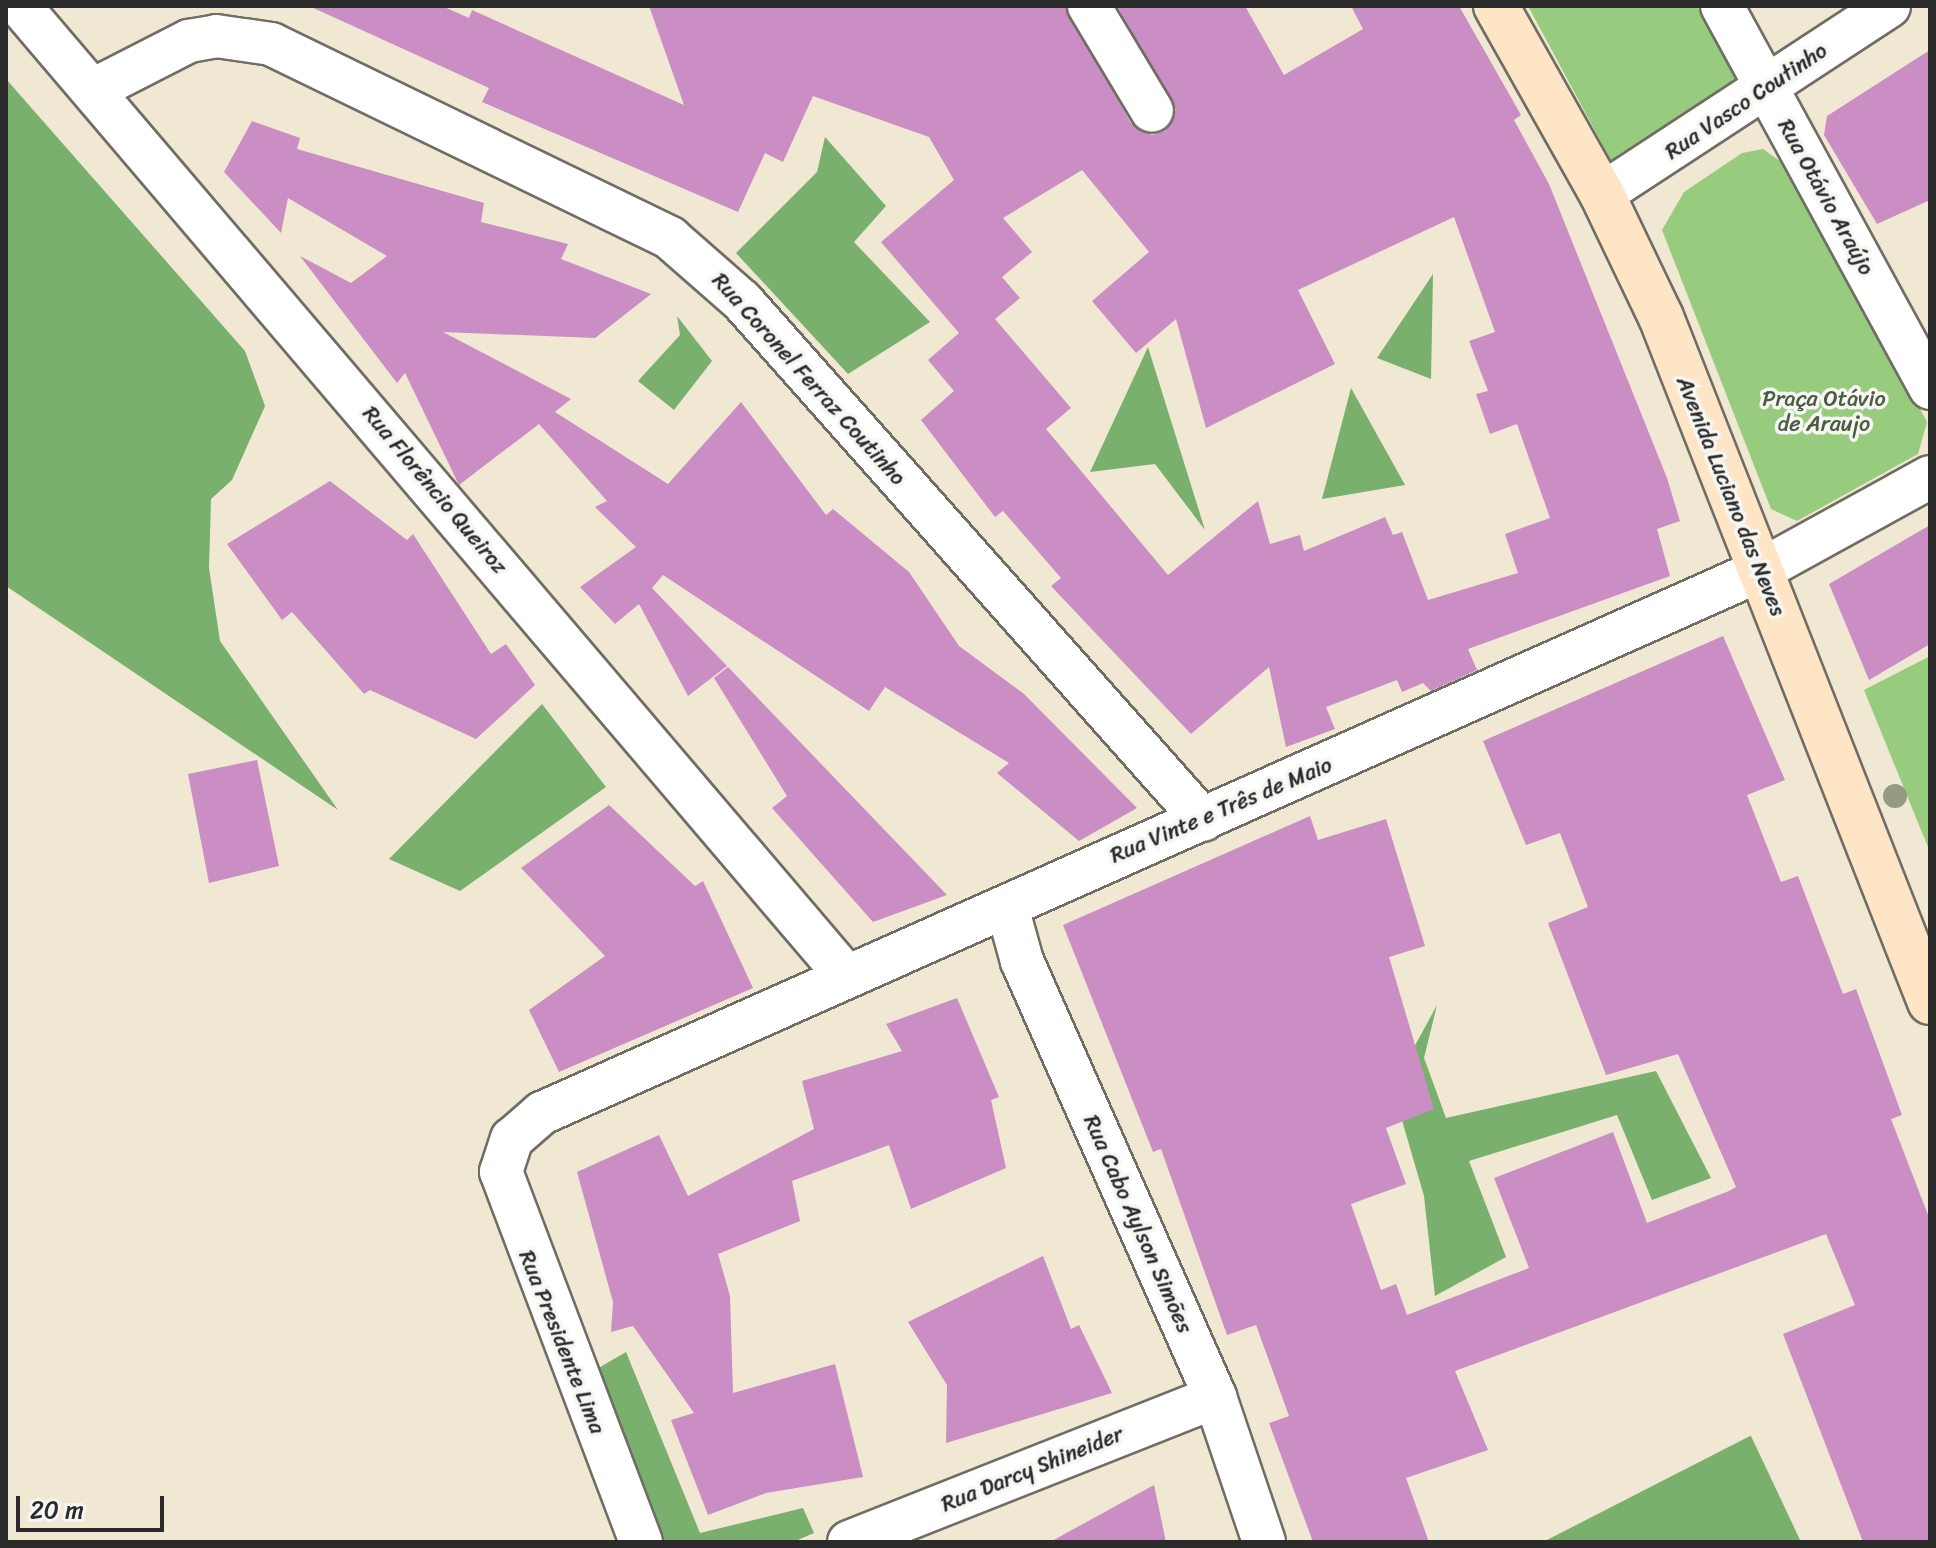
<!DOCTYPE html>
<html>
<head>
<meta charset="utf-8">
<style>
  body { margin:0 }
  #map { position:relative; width:1936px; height:1548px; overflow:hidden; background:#f0e8d2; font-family:Sriracha,sans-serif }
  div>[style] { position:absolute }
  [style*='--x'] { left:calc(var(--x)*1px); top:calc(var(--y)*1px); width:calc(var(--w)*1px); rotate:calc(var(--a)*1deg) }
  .green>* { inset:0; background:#97cc7e }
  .forest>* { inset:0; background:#79b06d }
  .building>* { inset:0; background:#ca8ec4 }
  .roads { filter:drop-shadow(2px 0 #706d65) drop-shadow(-2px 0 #706d65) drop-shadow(0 2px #706d65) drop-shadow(0 -2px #706d65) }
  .minor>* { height:42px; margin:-21px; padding:0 21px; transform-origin:21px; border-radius:21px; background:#fff }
  .secondary>* { height:44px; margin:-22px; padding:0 22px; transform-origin:22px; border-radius:22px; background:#fde5c5 }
  .trees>* { width:24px; height:24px; margin:-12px; border-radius:50%; background:#959a84 }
  span { translate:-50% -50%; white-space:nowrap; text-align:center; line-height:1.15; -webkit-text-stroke:7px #f6f6f2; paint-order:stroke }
  .street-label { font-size:22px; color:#2b2b2b }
  .park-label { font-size:22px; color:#4b5b44 }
  .frame { position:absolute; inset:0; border:8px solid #2b2b2b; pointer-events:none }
  .scale { position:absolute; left:16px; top:1496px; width:148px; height:36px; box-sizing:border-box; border:4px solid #2b2b2b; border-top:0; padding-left:10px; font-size:24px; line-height:28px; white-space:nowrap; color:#2b2b2b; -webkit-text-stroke:6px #f6f6f2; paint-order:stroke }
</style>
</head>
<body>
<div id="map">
  <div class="green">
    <div style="clip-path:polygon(1528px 6px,1697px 6px,1742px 88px,1614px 166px)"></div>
    <div style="clip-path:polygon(1763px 149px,1790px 168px,1927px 422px,1918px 454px,1797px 521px,1771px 509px,1662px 230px,1684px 192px,1742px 153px)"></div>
    <div style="clip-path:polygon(1930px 656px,1930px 852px,1864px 690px)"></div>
  </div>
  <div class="forest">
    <div style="clip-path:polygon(6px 79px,245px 351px,265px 406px,232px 480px,211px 499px,209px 568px,220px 641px,338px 810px,6px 586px)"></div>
    <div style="clip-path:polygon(825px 137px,886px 206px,854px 242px,930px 322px,848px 374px,736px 253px,817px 172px)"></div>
    <div style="clip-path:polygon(1433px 274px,1431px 379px,1377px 358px)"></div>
    <div style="clip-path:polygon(677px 316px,712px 361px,674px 410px,638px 381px,680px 335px)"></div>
    <div style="clip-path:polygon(1148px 347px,1205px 530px,1155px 464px,1090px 472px)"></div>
    <div style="clip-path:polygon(1351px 388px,1405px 485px,1322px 499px)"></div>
    <div style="clip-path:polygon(542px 704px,606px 787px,460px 891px,389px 859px)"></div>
    <div style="clip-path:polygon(1437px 1005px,1424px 1058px,1446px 1118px,1656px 1071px,1711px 1178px,1652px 1200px,1617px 1115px,1469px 1161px,1506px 1257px,1435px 1296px,1424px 1196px,1399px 1110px,1406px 1062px)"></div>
    <div style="clip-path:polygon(626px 1352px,700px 1533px,803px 1508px,814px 1533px,793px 1542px,661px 1542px,595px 1370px)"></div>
    <div style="clip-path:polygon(1751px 1436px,1801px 1542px,1543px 1542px,1750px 1436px)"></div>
  </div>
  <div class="building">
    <div style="clip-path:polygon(evenodd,309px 6px,442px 6px,469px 18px,472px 10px,684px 105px,649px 6px,1065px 6px,1131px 123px,1152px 135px,1165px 131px,1176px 110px,1117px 6px,1245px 6px,1284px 75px,1363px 29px,1351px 6px,1459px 6px,1521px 115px,1514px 120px,1549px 184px,1667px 478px,1680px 521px,1657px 529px,1670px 576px,1468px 649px,1477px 670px,1431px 691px,1423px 683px,1402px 692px,1397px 680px,1326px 707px,1335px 729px,1286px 747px,1269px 667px,1191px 734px,1051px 586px,1061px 578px,1003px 511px,995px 517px,921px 420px,954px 391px,928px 360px,959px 333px,881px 242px,954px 180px,929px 137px,813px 96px,783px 162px,765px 153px,738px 212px,482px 102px,489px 88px,309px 6px,1082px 170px,1149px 252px,1092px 301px,1136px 353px,1176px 319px,1206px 428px,1335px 364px,1298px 290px,1454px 217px,1495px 332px,1469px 341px,1488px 391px,1476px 394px,1490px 434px,1517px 424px,1550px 518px,1505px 534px,1518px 573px,1428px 600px,1402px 532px,1393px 535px,1385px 517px,1304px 551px,1300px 535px,1270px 544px,1258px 501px,1168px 575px,1046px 429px,1071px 408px,995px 319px,1020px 298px,1002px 277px,1032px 252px,1003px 218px,1082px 170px)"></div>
    <div style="clip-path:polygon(1930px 50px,1930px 200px,1877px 224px,1824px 135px,1827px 116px)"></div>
    <div style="clip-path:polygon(252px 121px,300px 138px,297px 149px,484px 203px,481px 222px,568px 244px,561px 259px,651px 294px,595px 338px,443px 332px,571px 399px,555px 412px,668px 484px,741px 402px,826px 515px,833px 509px,909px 572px,959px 646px,1024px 694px,1137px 808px,1079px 841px,997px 773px,1009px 763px,885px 687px,869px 711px,663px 575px,652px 588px,727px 666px,688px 696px,639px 604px,615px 624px,580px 587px,636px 547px,595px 507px,607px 501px,539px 424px,459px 485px,405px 373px,397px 383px,300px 256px,351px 283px,387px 256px,288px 198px,281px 233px,224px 172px)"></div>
    <div style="clip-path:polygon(330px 481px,407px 540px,413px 534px,491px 654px,506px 644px,535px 685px,476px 739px,370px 690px,364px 694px,292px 612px,282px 620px,227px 544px)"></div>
    <div style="clip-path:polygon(1930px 525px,1930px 644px,1869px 680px,1829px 584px)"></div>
    <div style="clip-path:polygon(1723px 636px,1785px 780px,1747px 795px,1781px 882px,1798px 876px,1843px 994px,1856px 989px,1902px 1115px,1891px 1119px,1930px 1220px,1930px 1542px,1863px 1542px,1783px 1334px,1855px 1305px,1826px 1234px,1455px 1371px,1488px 1450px,1406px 1478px,1429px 1542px,1313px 1542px,1269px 1423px,1289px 1416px,1256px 1325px,1227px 1335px,1161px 1149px,1153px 1152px,1063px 925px,1310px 816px,1318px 840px,1386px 819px,1425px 946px,1389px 957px,1434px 1109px,1386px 1128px,1406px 1184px,1351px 1204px,1381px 1290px,1396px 1284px,1407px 1315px,1529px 1268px,1494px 1178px,1613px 1132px,1647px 1223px,1729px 1191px,1736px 1187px,1678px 1054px,1606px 1075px,1548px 923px,1588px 907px,1560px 833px,1526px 845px,1483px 741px)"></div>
    <div style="clip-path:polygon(728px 667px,947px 895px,873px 922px,772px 808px,787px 796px,714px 678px)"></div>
    <div style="clip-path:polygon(257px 760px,279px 866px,209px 883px,188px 774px)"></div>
    <div style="clip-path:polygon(609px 805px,695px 886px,703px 881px,753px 988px,559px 1072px,529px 1010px,605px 956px,521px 868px)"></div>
    <div style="clip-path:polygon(957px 998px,999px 1097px,991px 1100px,1006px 1168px,911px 1209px,889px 1145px,792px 1181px,800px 1221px,718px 1254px,730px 1296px,733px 1393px,835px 1364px,863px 1477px,766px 1493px,708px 1515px,671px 1420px,694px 1413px,633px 1326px,611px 1332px,613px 1302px,577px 1172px,659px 1135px,688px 1196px,814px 1129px,802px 1081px,902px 1051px,886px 1024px)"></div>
    <div style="clip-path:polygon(1043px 1256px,1071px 1329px,1079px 1325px,1112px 1393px,946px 1443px,947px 1385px,908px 1322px)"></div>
    <div style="clip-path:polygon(1154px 1485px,1166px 1542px,1050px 1542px)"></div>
  </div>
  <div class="roads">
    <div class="minor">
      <div style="--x:20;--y:6;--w:1275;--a:49.58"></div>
      <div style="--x:1089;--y:6;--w:122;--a:59"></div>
      <div style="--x:1722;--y:6;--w:435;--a:61.4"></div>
      <div style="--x:95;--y:89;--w:106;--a:-27.1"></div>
      <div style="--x:189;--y:41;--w:27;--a:-10"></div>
      <div style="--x:216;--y:36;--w:56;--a:8.3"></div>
      <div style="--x:271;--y:44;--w:444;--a:25.9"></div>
      <div style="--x:670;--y:238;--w:96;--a:41.2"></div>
      <div style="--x:742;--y:301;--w:694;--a:48.39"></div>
      <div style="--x:1602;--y:194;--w:343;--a:-33.2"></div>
      <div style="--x:1007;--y:907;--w:56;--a:74.5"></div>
      <div style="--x:1022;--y:961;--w:477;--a:66.1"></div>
      <div style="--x:1215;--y:1397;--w:153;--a:71.3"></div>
      <div style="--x:641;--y:1542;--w:396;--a:-110.7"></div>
      <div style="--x:501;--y:1172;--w:35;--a:-72"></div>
      <div style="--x:512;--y:1139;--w:40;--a:-41"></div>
      <div style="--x:542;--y:1113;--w:1334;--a:-24.01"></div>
      <div style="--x:1761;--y:570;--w:193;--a:-28.8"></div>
      <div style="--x:849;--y:1542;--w:394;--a:-21.6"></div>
    </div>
    <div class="secondary">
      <div style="--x:1496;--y:6;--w:216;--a:60.6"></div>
      <div style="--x:1602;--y:194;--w:136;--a:64.4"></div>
      <div style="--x:1661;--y:317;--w:736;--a:68.56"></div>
    </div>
  </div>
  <div class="trees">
    <div style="left:1895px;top:796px"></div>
  </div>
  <div class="street-label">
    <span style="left:1746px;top:101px;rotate:-34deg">Rua Vasco Coutinho</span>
    <span style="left:1826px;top:197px;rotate:61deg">Rua Otávio Araújo</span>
    <span style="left:809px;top:379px;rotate:48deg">Rua Coronel Ferraz Coutinho</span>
    <span style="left:435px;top:490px;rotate:50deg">Rua Florêncio Queiroz</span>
    <span style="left:1731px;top:496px;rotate:68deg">Avenida Luciano das Neves</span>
    <span style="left:1221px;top:810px;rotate:-23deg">Rua Vinte e Três de Maio</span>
    <span style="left:1138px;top:1224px;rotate:66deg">Rua Cabo Aylson Simões</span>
    <span style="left:562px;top:1342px;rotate:68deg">Rua Presidente Lima</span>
    <span style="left:1032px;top:1469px;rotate:-22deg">Rua Darcy Shineider</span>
  </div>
  <div class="park-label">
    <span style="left:1824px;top:411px">Praça Otávio<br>de Araujo</span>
  </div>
  <div class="frame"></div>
  <div class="scale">20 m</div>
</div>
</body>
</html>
